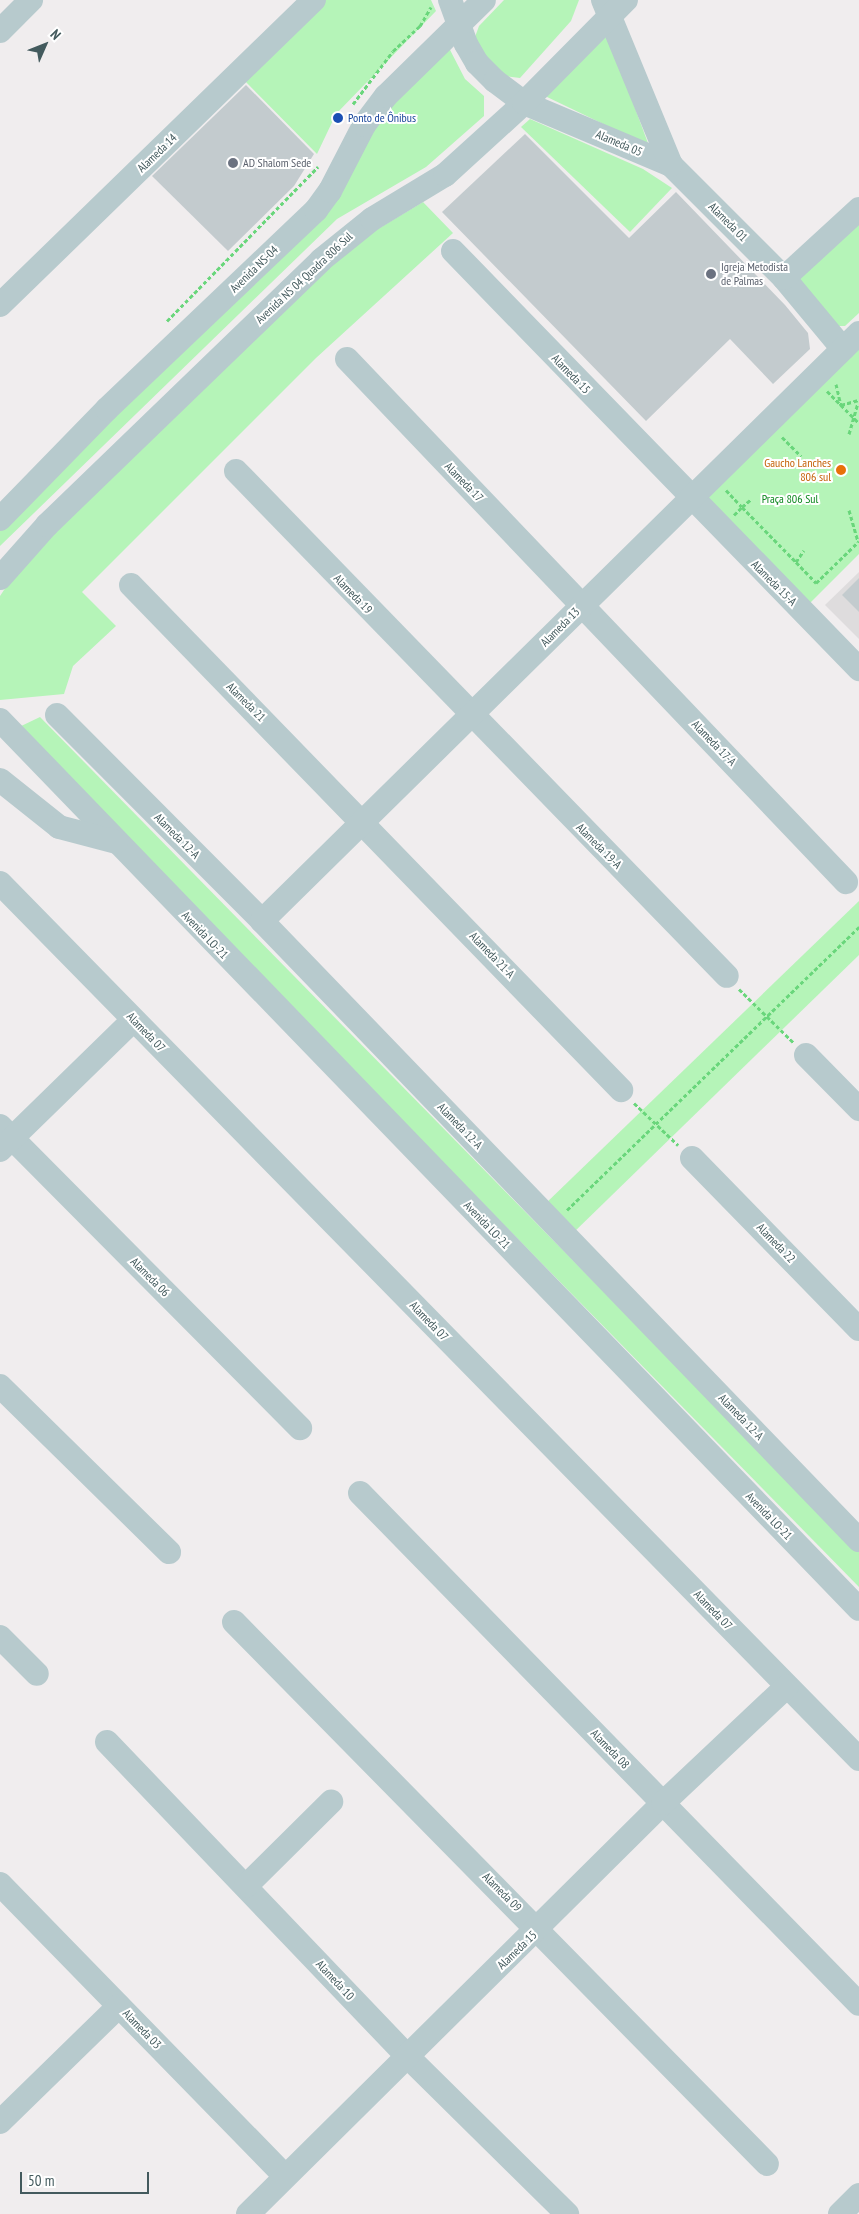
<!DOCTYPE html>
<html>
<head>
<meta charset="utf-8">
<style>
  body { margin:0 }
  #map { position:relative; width:859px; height:2214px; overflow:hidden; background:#f0edee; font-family:"PT Sans Narrow",sans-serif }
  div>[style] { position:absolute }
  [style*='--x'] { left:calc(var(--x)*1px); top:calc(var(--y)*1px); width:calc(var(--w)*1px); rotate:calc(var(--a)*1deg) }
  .education>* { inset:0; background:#dedcdd }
  .green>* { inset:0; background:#b5f4b8 }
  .building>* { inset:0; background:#c3cbce }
  .path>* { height:3px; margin-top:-1.5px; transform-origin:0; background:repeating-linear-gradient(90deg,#69d67b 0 4px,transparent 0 6.5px) }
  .minor>* { height:24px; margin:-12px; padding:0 12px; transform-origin:12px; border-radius:12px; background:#b7cacd }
  .dots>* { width:14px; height:14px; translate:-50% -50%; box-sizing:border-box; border:2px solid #fff; border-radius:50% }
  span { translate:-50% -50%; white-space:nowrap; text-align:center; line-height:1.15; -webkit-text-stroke:4px #fff; paint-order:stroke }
  .transit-label { font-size:12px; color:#164399 }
  .left { translate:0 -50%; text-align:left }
  .street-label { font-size:12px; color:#435a5d }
  .worship-label { font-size:12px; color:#5b616d }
  .food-label { font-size:12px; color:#c56008 }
  .right { translate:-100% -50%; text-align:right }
  .park-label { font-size:12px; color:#0c871e }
  .north { position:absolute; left:20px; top:20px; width:50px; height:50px; -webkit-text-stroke:4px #fff; paint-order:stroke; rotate:46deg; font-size:14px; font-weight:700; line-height:20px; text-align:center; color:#435a5d }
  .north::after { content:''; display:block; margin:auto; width:18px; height:22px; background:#435a5d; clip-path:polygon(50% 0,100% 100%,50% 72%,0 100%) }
  .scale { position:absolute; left:20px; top:2172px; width:129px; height:22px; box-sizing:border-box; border:2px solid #435a5d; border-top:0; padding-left:6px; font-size:15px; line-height:18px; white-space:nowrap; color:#435a5d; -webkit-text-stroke:4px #fff; paint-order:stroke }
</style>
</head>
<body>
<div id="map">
  <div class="education">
    <div style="clip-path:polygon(859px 572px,859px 639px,825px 605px)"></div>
  </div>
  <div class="green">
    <div style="clip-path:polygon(323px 0,431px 0,436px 11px,336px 114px,317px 154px,244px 80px)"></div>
    <div style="clip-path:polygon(504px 0,579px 0,571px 21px,520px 78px,495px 75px,475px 37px,479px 26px)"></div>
    <div style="clip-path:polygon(607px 32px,649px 146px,545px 96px)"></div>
    <div style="clip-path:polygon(448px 46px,465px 79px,484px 96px,484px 116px,426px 167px,337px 219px,0 546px,0 527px,236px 296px,391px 103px)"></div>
    <div style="clip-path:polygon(530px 119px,643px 169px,672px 188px,630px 232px,521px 127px)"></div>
    <div style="clip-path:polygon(423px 202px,453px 233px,316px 358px,82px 592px,116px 626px,73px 666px,64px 694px,0 700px,0 596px,18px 569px,293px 300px,361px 239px)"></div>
    <div style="clip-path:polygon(859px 214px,859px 313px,845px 326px,830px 326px,789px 280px)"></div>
    <div style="clip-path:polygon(859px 338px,859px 554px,803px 610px,692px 497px)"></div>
    <div style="clip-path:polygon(40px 717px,859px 1552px,859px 1587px,17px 728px)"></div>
    <div style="clip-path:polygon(859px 901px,859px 955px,571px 1235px,543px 1206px)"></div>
  </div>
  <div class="building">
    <div style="clip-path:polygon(246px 85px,314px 154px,294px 186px,228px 251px,152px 176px)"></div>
    <div style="clip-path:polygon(525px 134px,629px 238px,676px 192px,785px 305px,808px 333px,810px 349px,773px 384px,730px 339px,646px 421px,442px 212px)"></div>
    <div style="clip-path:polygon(859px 578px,859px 612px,842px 595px)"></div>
  </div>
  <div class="path">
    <div style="--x:353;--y:104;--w:66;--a:-53"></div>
    <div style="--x:393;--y:51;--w:37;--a:-43"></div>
    <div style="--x:420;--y:26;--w:22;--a:-60"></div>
    <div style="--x:167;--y:321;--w:216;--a:-45.6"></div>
    <div style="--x:836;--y:384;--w:22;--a:77"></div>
    <div style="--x:841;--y:405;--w:19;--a:-16"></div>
    <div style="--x:827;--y:391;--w:45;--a:45"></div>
    <div style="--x:849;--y:434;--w:32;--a:-74"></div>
    <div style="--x:782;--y:437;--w:27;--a:45"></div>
    <div style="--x:726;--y:490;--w:23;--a:47"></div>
    <div style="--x:742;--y:507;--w:11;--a:-41"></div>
    <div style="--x:849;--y:510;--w:33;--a:74"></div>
    <div style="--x:734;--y:515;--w:11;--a:-45"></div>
    <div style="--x:742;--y:507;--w:77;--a:45.5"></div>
    <div style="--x:796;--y:562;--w:14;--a:-56"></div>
    <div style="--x:796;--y:562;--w:29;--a:46"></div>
    <div style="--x:816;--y:583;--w:60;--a:-44.3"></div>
    <div style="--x:739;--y:989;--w:76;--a:44.5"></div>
    <div style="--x:634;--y:1103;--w:61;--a:43.7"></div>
    <div style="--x:567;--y:1210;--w:407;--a:-44.1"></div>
  </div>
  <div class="minor">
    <div style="--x:450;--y:0;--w:47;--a:70"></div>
    <div style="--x:466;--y:44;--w:22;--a:60"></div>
    <div style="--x:477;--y:63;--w:25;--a:45"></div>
    <div style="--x:495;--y:81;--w:36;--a:37"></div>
    <div style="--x:524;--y:103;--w:160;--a:22.9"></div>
    <div style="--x:671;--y:165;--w:160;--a:45"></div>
    <div style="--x:784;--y:278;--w:92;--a:50.3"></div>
    <div style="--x:603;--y:0;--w:178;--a:67.6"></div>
    <div style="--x:0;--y:31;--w:44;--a:-45"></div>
    <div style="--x:453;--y:251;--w:583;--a:45.83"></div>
    <div style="--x:784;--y:278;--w:102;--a:-42.6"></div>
    <div style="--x:0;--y:305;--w:438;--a:-44.2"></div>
    <div style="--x:347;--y:359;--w:723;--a:46.35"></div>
    <div style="--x:236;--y:471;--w:704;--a:45.81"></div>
    <div style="--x:0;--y:519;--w:153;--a:-45.8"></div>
    <div style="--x:107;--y:409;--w:289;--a:-43.6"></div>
    <div style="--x:316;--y:210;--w:24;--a:-54"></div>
    <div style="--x:330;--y:191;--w:74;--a:-62.7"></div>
    <div style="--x:364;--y:125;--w:36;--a:-53"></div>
    <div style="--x:386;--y:96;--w:137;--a:-44.4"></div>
    <div style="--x:0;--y:578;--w:71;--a:-48.4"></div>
    <div style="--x:47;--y:525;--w:381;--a:-44"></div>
    <div style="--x:321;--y:260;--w:65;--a:-38.8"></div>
    <div style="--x:372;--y:219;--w:85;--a:-31.1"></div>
    <div style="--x:445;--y:175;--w:107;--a:-42.3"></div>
    <div style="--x:524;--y:103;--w:145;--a:-45.3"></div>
    <div style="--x:131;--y:585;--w:704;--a:45.86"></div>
    <div style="--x:57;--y:715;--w:291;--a:45.1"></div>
    <div style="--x:262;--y:921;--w:860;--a:46.04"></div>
    <div style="--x:0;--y:720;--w:1236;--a:45.98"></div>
    <div style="--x:0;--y:780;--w:75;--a:38.5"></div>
    <div style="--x:59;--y:827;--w:59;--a:14.7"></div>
    <div style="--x:0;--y:883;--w:1227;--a:45.56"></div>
    <div style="--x:262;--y:921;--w:838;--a:-44.56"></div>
    <div style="--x:806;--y:1055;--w:76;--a:45.5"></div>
    <div style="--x:0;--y:1126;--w:426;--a:45.2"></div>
    <div style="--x:0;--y:1150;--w:186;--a:-44.3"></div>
    <div style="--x:692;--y:1158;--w:239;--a:45.7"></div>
    <div style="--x:0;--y:1386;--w:237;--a:44.5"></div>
    <div style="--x:360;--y:1493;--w:714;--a:45.68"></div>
    <div style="--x:234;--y:1622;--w:760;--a:45.48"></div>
    <div style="--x:0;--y:1637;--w:52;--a:45"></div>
    <div style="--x:107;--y:1742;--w:434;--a:46.3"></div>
    <div style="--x:407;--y:2056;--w:225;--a:44.6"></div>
    <div style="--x:0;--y:1884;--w:407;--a:45.7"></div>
    <div style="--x:246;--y:1886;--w:120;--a:-44.7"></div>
    <div style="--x:0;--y:2122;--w:166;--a:-44.3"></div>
    <div style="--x:248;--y:2214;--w:584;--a:-44.72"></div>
    <div style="--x:663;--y:1803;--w:170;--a:-43.3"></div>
    <div style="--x:840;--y:2214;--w:27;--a:-45"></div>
  </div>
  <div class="dots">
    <div style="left:338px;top:118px;background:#1a4fb4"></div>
    <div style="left:233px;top:163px;background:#6b7280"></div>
    <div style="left:711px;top:274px;background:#6b7280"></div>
    <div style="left:841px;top:470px;background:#e8710a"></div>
  </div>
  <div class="transit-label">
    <span class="left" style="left:348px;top:118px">Ponto de Ônibus</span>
  </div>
  <div class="street-label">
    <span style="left:619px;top:143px;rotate:23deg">Alameda 05</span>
    <span style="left:157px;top:153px;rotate:-44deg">Alameda 14</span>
    <span style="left:728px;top:222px;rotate:45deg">Alameda 01</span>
    <span style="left:254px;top:269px;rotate:-44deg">Avenida NS-04</span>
    <span style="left:304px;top:278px;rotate:-43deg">Avenida NS 04 Quadra 806 Sul</span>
    <span style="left:571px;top:374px;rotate:46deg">Alameda 15</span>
    <span style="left:464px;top:482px;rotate:46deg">Alameda 17</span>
    <span style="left:774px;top:583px;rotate:45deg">Alameda 15-A</span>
    <span style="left:353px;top:594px;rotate:46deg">Alameda 19</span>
    <span style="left:560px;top:627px;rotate:-45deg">Alameda 13</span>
    <span style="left:246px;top:702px;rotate:45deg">Alameda 21</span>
    <span style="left:714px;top:743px;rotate:46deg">Alameda 17-A</span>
    <span style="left:177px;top:836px;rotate:45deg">Alameda 12-A</span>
    <span style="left:599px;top:846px;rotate:45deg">Alameda 19-A</span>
    <span style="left:205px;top:935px;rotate:46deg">Avenida LO-21</span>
    <span style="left:492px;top:955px;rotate:46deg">Alameda 21-A</span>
    <span style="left:146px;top:1032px;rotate:46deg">Alameda 07</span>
    <span style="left:460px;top:1126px;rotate:46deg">Alameda 12-A</span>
    <span style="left:487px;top:1225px;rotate:46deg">Avenida LO-21</span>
    <span style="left:776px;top:1243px;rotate:46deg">Alameda 22</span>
    <span style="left:150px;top:1277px;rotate:45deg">Alameda 06</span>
    <span style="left:429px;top:1321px;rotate:46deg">Alameda 07</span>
    <span style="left:741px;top:1417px;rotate:46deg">Alameda 12-A</span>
    <span style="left:769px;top:1516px;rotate:46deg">Avenida LO-21</span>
    <span style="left:713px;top:1610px;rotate:46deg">Alameda 07</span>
    <span style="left:610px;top:1749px;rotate:46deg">Alameda 08</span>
    <span style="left:502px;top:1892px;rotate:45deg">Alameda 09</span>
    <span style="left:517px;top:1950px;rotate:-44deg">Alameda 15</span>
    <span style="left:335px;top:1980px;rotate:47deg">Alameda 10</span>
    <span style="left:142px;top:2029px;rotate:46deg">Alameda 03</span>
  </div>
  <div class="worship-label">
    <span class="left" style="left:243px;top:163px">AD Shalom Sede</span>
    <span class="left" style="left:721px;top:274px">Igreja Metodista<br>de Palmas</span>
  </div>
  <div class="food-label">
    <span class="right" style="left:831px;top:470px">Gaucho Lanches<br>806 sul</span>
  </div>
  <div class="park-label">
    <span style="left:790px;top:499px">Praça 806 Sul</span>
  </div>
  <div class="north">N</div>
  <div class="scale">50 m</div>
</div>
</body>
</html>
